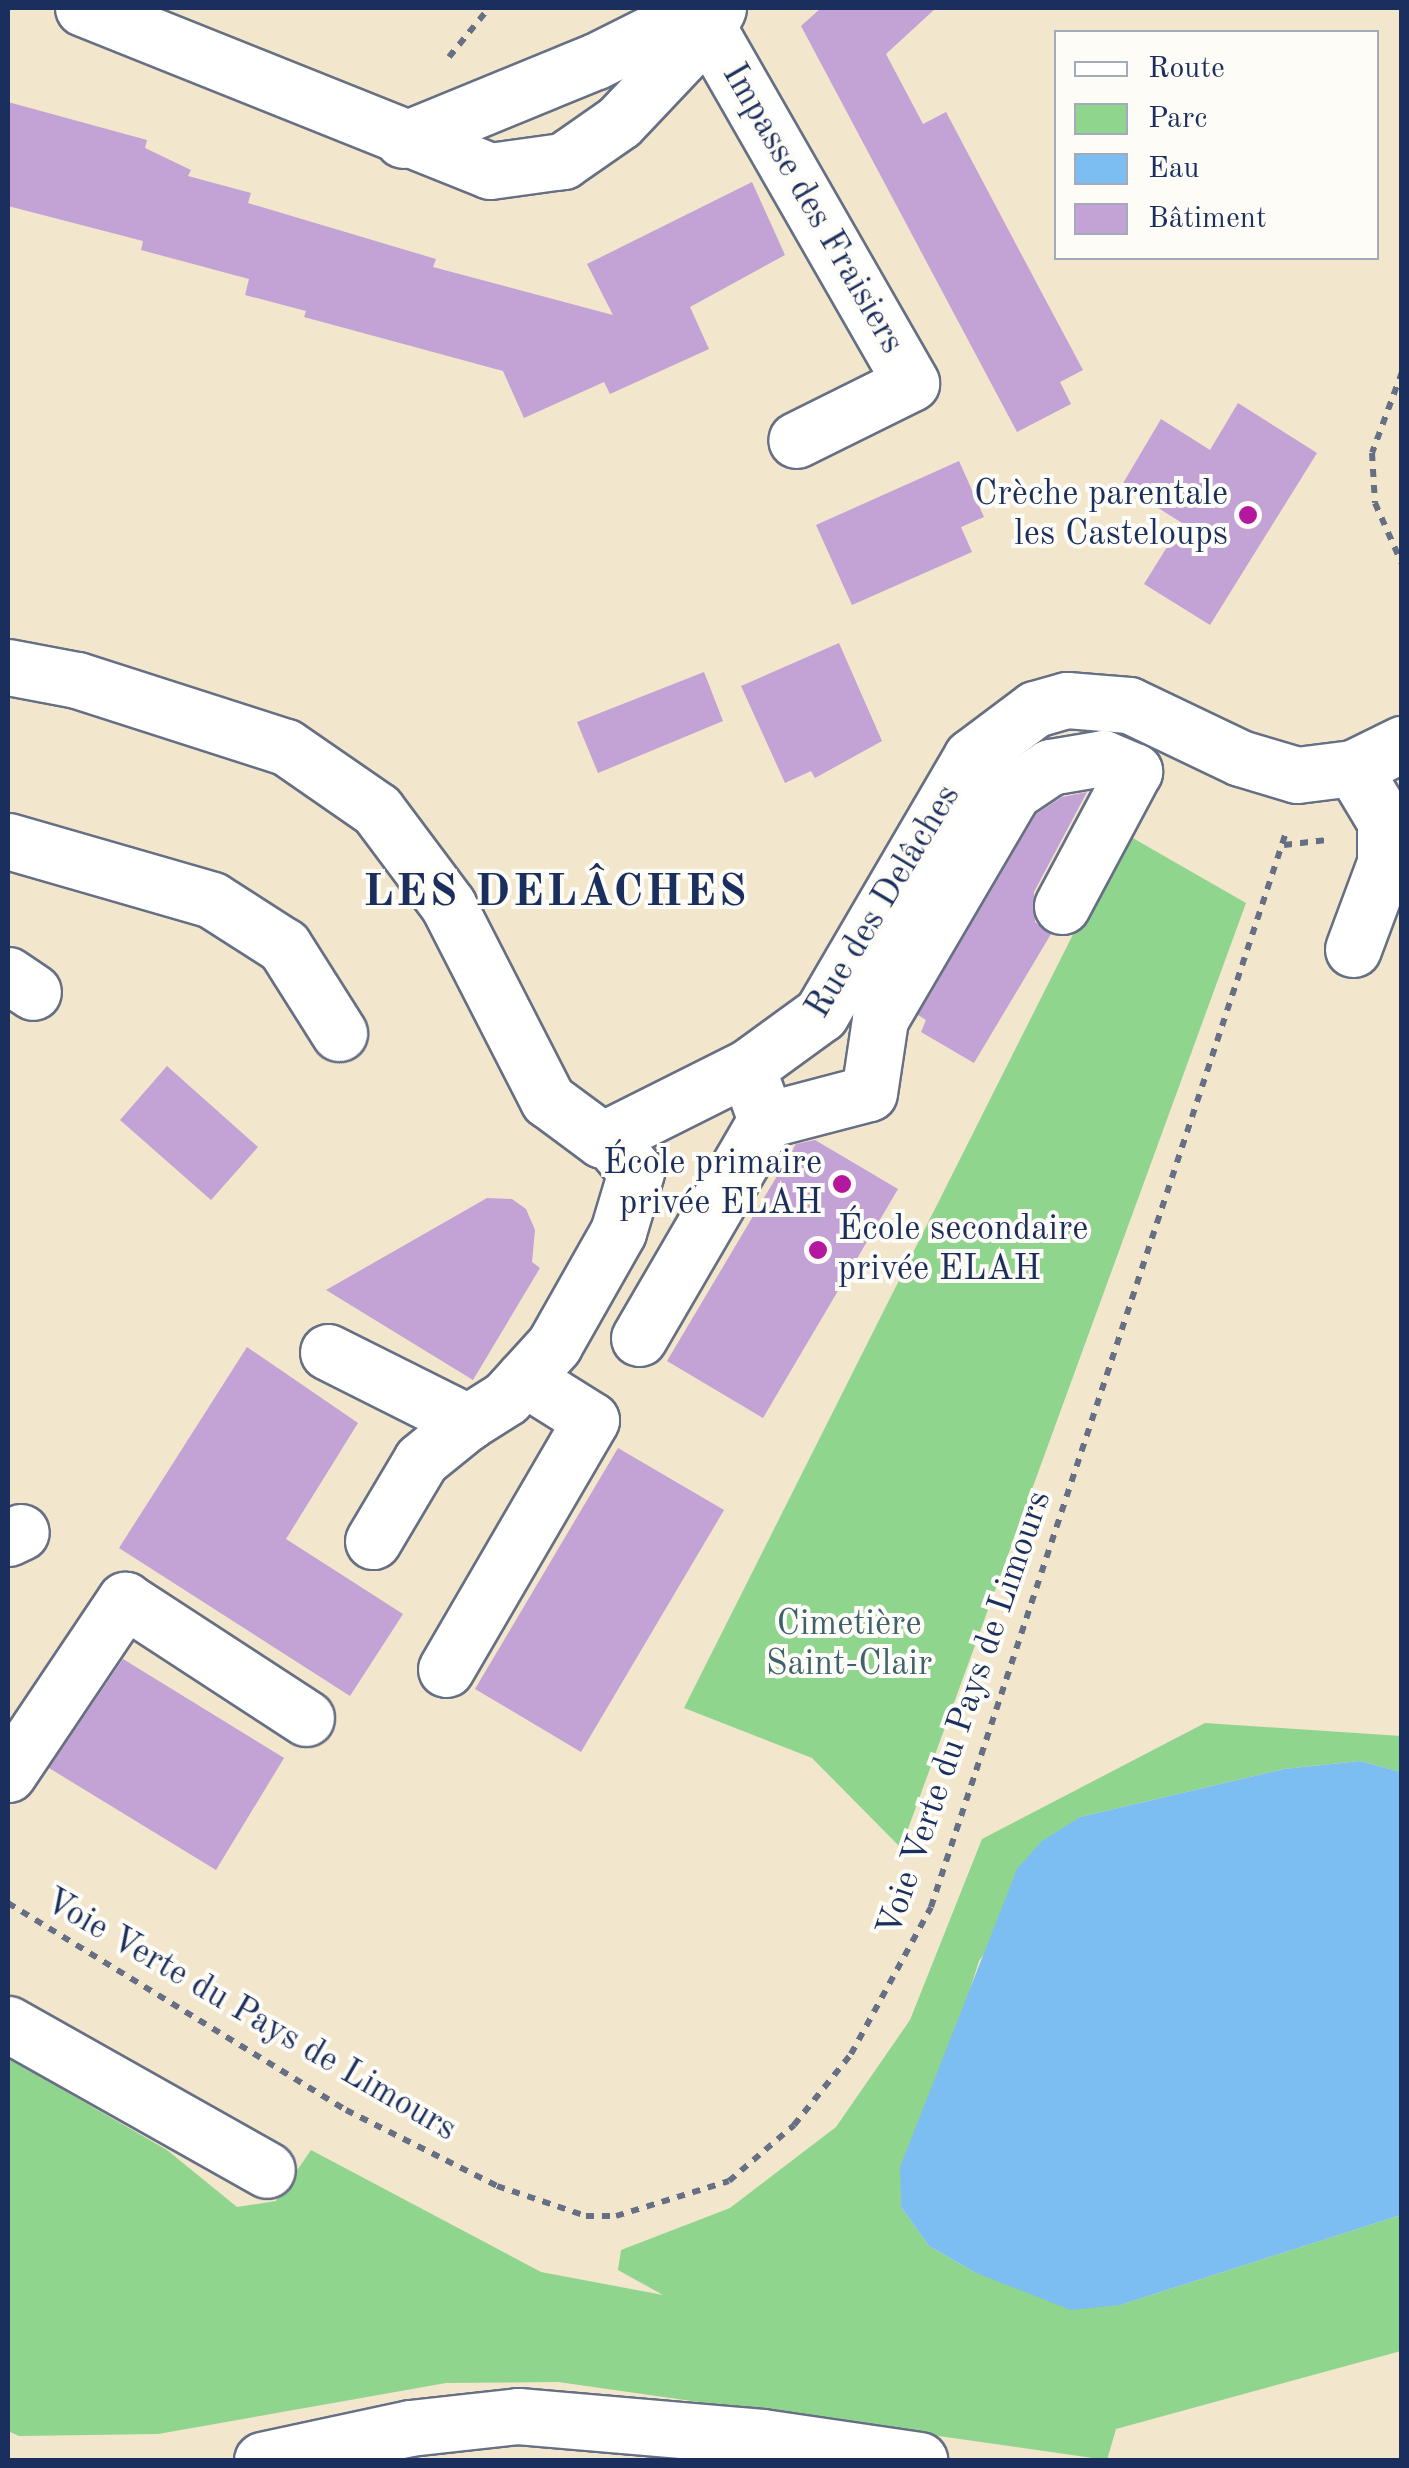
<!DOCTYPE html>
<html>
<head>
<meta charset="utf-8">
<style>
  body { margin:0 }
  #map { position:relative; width:1409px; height:2468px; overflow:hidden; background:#f2e6cc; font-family:"Old Standard TT",serif }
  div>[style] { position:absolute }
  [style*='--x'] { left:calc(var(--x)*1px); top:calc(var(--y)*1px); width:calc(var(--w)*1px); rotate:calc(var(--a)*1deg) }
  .green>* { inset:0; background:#90d58e }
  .water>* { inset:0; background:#7dbef2 }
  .building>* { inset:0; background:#c3a2d6 }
  .path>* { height:6px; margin-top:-3px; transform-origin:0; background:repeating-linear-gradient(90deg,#666f84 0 8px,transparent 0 16px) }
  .roads { filter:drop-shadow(2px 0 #666f84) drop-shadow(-2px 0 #666f84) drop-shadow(0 2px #666f84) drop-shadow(0 -2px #666f84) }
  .minor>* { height:55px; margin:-27.5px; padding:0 27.5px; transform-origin:27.5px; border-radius:27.5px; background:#fff }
  .major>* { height:55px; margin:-27.5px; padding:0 27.5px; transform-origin:27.5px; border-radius:27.5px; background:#fff }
  .dots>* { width:28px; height:28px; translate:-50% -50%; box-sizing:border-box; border:5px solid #fdfcf7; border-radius:50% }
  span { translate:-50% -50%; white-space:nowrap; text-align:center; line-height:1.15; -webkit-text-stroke:8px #fdfcf7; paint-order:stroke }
  .street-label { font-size:35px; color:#1b2f5e }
  .poi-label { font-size:35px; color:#1b2f5e }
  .right { translate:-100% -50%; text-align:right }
  .left { translate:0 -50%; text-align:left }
  .park-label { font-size:35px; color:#3e616c }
  .district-label { font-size:45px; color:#1b2f5e; font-weight:700; letter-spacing:2.5px }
  .frame { position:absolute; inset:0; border:10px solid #1b2f5e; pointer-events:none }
  .legend { position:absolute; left:1054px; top:30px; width:325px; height:230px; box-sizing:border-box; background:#fdfcf7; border:2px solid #a3aaba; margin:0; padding:12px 18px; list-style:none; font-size:30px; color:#1b2f5e }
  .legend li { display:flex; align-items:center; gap:20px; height:50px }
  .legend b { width:50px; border:2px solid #a3aaba }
</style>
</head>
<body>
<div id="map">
  <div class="green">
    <div style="clip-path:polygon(1124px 833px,1246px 903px,901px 1848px,812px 1758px,684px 1708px)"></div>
    <div style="clip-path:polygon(1205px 1723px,1401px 1736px,1401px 1772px,1360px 1761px,1284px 1769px,1080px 1817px,979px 1961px,901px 2207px,929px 2246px,976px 2273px,1120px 2305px,1401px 2215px,1401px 2351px,1116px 2429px,1107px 2460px,558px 2382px,446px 2383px,158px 2434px,19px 2436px,8px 2431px,8px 2058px,167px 2150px,237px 2207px,276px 2201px,311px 2150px,541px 2272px,663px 2295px,618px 2270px,621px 2250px,730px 2208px,836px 2127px,910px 2020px,982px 1839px)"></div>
  </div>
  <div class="water">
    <div style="clip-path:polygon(1360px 1761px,1401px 1772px,1401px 2215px,1120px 2305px,1071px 2310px,976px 2273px,929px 2246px,901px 2207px,900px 2167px,1017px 1869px,1042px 1841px,1080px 1817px,1284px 1769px)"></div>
  </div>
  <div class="building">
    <div style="clip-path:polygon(821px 8px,936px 8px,886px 54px,923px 124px,946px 112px,1044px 297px,1083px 370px,1060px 382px,1071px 404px,1017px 432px,801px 26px)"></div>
    <div style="clip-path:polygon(8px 102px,147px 140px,145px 148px,191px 170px,188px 176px,251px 193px,248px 203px,436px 259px,433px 267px,613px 315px,587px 264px,752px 182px,785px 255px,690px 307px,709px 349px,610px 394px,604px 382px,524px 418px,503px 371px,304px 317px,306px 311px,245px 295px,249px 279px,141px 250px,143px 241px,8px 206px)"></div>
    <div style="clip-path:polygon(1238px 403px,1317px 453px,1210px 625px,1144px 584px,1182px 523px,1122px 485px,1161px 419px,1210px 450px)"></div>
    <div style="clip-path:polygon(959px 461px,984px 517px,961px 527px,972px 552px,852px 605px,816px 525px)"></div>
    <div style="clip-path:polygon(839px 643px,882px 741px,815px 778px,811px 771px,785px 783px,741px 686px)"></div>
    <div style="clip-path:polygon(704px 672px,723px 721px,598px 773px,577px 722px)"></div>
    <div style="clip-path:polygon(1087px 792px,1034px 892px,1035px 922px,1051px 934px,974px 1063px,921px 1032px,926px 1020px,918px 1015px,1036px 814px,1062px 797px)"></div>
    <div style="clip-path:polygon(167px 1066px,258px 1147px,211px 1200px,120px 1120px)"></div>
    <div style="clip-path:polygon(815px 1140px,898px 1189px,763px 1418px,667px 1361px,796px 1144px)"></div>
    <div style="clip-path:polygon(487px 1198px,512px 1199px,526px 1209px,535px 1230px,532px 1262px,540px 1268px,473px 1380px,326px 1290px)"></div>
    <div style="clip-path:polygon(247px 1347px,358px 1423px,286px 1539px,403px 1614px,350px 1696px,119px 1548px)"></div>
    <div style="clip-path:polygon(618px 1448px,724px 1510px,581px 1752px,475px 1689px)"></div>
    <div style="clip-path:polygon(123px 1659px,284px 1758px,216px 1870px,49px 1768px)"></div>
  </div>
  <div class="path">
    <div style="--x:449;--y:57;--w:63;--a:-50.8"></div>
    <div style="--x:1402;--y:372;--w:86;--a:110.3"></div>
    <div style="--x:1372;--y:453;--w:50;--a:86.6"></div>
    <div style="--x:1375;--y:503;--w:67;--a:66.1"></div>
    <div style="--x:1284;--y:845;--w:43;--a:-6.6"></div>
    <div style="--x:8;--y:1903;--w:396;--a:31.5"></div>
    <div style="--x:346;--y:2110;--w:169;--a:26.7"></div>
    <div style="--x:497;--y:2186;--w:94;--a:18.6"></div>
    <div style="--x:586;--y:2216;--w:30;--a:0"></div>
    <div style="--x:616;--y:2216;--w:118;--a:-17.2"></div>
    <div style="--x:729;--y:2181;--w:86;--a:-40.7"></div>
    <div style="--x:794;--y:2125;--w:91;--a:-51.2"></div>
    <div style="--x:851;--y:2054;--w:167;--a:-61.4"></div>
    <div style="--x:931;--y:1907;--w:1135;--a:-71.72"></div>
  </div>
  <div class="roads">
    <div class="minor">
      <div style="--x:83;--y:8;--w:438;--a:21.8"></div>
      <div style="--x:490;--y:171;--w:74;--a:-7.8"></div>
      <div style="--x:563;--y:161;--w:68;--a:-34.9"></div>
      <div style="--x:619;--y:122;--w:129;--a:-46.6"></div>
      <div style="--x:708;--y:28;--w:22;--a:-63"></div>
      <div style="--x:708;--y:28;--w:409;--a:60.2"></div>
      <div style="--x:911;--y:383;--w:128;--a:153.6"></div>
      <div style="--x:403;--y:140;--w:209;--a:-22.3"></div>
      <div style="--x:596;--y:61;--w:119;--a:-26.6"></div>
      <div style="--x:8;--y:667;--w:70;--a:10.7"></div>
      <div style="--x:77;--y:680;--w:219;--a:17.8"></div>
      <div style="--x:286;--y:747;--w:111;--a:34.7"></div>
      <div style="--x:377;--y:810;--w:119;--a:53.2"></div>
      <div style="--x:448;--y:905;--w:219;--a:62.9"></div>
      <div style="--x:548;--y:1100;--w:67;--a:36.5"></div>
      <div style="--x:602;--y:1140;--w:163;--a:-26.6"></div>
      <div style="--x:748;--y:1067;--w:90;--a:-36"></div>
      <div style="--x:821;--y:1014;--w:298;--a:-59.7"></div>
      <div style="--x:971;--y:757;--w:80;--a:-36.9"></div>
      <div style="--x:1035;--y:709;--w:33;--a:-16"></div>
      <div style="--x:1067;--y:700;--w:62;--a:4.6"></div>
      <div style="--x:1129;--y:705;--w:123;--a:25.5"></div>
      <div style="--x:1240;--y:758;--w:59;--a:16.6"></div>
      <div style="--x:1297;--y:775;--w:56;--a:-7.1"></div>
      <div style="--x:1353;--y:768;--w:55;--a:-26.1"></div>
      <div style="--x:8;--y:841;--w:212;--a:16.1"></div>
      <div style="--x:212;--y:900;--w:85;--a:32.6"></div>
      <div style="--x:284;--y:946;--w:103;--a:57.7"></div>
      <div style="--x:1353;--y:949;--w:92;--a:-69.6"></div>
      <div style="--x:1385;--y:863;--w:42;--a:-90"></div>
      <div style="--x:1385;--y:821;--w:62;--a:-121.1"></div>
      <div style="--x:8;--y:975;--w:30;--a:34"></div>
      <div style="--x:766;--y:1120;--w:106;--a:-14.7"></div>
      <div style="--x:869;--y:1093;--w:75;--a:-81.5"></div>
      <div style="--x:880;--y:1019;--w:263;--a:-59.6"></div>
      <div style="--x:1013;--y:792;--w:45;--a:-34"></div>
      <div style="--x:1050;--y:767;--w:54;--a:-9.6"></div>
      <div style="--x:1103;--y:758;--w:34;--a:23"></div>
      <div style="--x:1134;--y:771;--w:153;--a:118.1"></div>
      <div style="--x:639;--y:1338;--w:252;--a:-59.8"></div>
      <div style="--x:766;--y:1120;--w:38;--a:-110"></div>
      <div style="--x:328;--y:1352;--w:157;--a:26.6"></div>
      <div style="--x:468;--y:1422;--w:45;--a:-32.3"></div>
      <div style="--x:506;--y:1398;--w:72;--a:-47.8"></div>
      <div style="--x:554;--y:1345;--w:130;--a:-60.5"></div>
      <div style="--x:618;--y:1232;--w:63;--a:-73.3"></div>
      <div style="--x:636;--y:1172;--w:45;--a:-129.6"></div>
      <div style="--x:8;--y:1538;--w:14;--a:-25"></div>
      <div style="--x:373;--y:1541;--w:94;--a:-59.3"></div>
      <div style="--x:421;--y:1460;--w:60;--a:-39"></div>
      <div style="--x:446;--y:1669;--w:288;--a:-59.8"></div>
      <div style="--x:591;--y:1420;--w:79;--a:-147.9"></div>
      <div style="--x:8;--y:1774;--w:210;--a:-56.1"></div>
      <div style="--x:125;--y:1600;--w:216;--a:33.1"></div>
      <div style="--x:8;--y:2024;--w:297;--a:29.4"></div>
    </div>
    <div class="major">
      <div style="--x:262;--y:2460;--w:151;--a:-12.2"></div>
      <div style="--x:410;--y:2428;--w:109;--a:-6.3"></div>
      <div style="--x:518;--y:2416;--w:245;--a:4.9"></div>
      <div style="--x:762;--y:2437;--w:159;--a:8.3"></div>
    </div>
  </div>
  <div class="dots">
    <div style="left:1248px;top:515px;background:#b5179e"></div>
    <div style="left:842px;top:1184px;background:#b5179e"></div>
    <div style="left:818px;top:1250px;background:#b5179e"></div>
  </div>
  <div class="street-label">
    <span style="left:812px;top:209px;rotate:60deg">Impasse des Fraisiers</span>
    <span style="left:884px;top:902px;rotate:-59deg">Rue des Delâches</span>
    <span style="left:965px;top:1714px;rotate:-71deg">Voie Verte du Pays de Limours</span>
    <span style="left:250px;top:2016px;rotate:30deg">Voie Verte du Pays de Limours</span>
  </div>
  <div class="poi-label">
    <span class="right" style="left:1228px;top:515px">Crèche parentale<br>les Casteloups</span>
    <span class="right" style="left:822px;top:1184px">École primaire<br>privée ELAH</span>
    <span class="left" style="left:838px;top:1250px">École secondaire<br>privée ELAH</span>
  </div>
  <div class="park-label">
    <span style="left:849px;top:1645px">Cimetière<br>Saint-Clair</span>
  </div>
  <div class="district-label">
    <span style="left:556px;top:894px">LES DELÂCHES</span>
  </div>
  <div class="frame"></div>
  <ul class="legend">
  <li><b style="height:12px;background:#fff"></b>Route</li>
  <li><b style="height:28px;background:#90d58e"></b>Parc</li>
  <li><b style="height:28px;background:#7dbef2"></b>Eau</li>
  <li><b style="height:28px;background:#c3a2d6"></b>Bâtiment</li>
  </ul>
</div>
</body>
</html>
